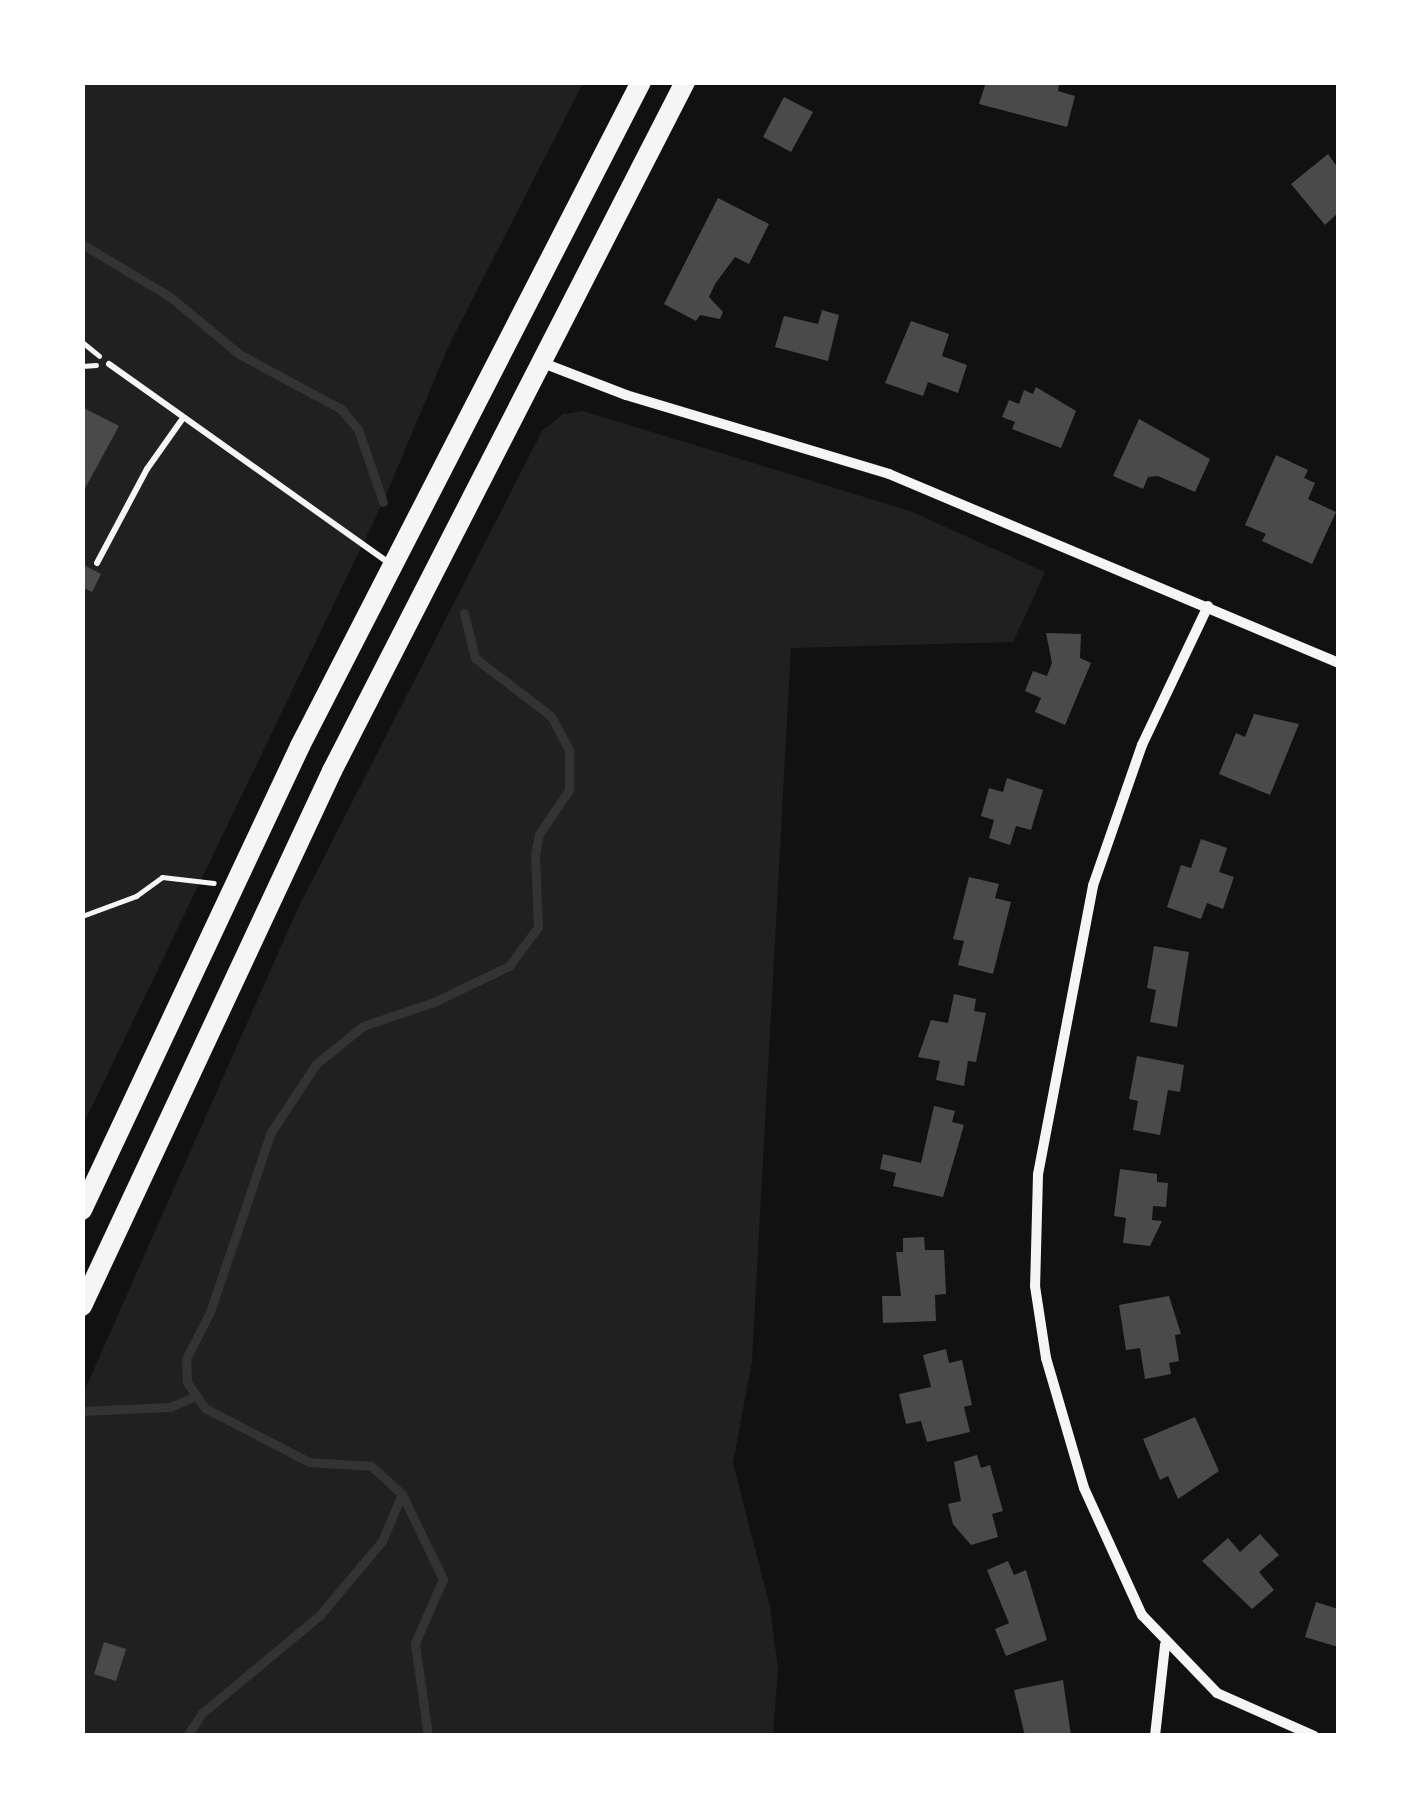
<!DOCTYPE html>
<html>
<head>
<meta charset="utf-8">
<style>
  body { margin:0 }
  #map { position:relative; width:1421px; height:1818px; overflow:hidden; background:#111; font-family:Signika,sans-serif }
  div>[style] { position:absolute }
  [style*='--x'] { left:calc(var(--x)*1px); top:calc(var(--y)*1px); width:calc(var(--w)*1px); rotate:calc(var(--a)*1deg) }
  .green>* { inset:0; background:#202020 }
  .stream>* { height:9px; margin:-4.5px; padding:0 4.5px; transform-origin:4.5px; border-radius:4.5px; background:#333 }
  .building>* { inset:0; background:#4a4a4a }
  .path>* { height:5px; margin:-2.5px; padding:0 2.5px; transform-origin:2.5px; border-radius:2.5px; background:#f5f5f5 }
  .service>* { height:6px; margin:-3px; padding:0 3px; transform-origin:3px; border-radius:3px; background:#f5f5f5 }
  .minor>* { height:10px; margin:-5px; padding:0 5px; transform-origin:5px; border-radius:5px; background:#f5f5f5 }
  .trunk>* { height:20px; margin:-10px; padding:0 10px; transform-origin:10px; border-radius:10px; background:#f5f5f5 }
  span { translate:-50% -50%; white-space:nowrap; text-align:center; line-height:1.15; -webkit-text-stroke:9px #fff; paint-order:stroke }
  .frame { position:absolute; inset:0; border:85px solid #fff; pointer-events:none }
</style>
</head>
<body>
<div id="map">
  <div class="green">
    <div style="clip-path:polygon(83px 83px,583px 83px,449px 345px,383px 502px,82px 1127px)"></div>
    <div style="clip-path:polygon(583px 411px,910px 511px,1045px 572px,1013px 642px,791px 648px,752px 1361px,733px 1463px,770px 1607px,778px 1669px,773px 1735px,83px 1736px,83px 1394px,298px 908px,542px 431px,563px 414px)"></div>
  </div>
  <div class="stream">
    <div style="--x:82;--y:244;--w:101;--a:30.9"></div>
    <div style="--x:169;--y:296;--w:91;--a:39.6"></div>
    <div style="--x:239;--y:354;--w:116;--a:28.3"></div>
    <div style="--x:341;--y:409;--w:26;--a:50"></div>
    <div style="--x:358;--y:429;--w:77;--a:71.1"></div>
    <div style="--x:82;--y:1411;--w:88;--a:-2.6"></div>
    <div style="--x:170;--y:1407;--w:25;--a:-23"></div>
    <div style="--x:187;--y:1736;--w:27;--a:-57"></div>
    <div style="--x:202;--y:1713;--w:153;--a:-39.7"></div>
    <div style="--x:320;--y:1615;--w:97;--a:-50"></div>
    <div style="--x:382;--y:1541;--w:51;--a:-66.9"></div>
    <div style="--x:428;--y:1736;--w:94;--a:-98"></div>
    <div style="--x:415;--y:1643;--w:70;--a:-66.4"></div>
    <div style="--x:443;--y:1579;--w:94;--a:-115.8"></div>
    <div style="--x:402;--y:1494;--w:42;--a:-137.9"></div>
    <div style="--x:371;--y:1466;--w:62;--a:-176.3"></div>
    <div style="--x:309;--y:1462;--w:117;--a:-152.6"></div>
    <div style="--x:205;--y:1408;--w:32;--a:-125"></div>
    <div style="--x:187;--y:1382;--w:23;--a:-92"></div>
    <div style="--x:186;--y:1359;--w:53;--a:-62.9"></div>
    <div style="--x:210;--y:1312;--w:190;--a:-71.3"></div>
    <div style="--x:271;--y:1132;--w:82;--a:-56.5"></div>
    <div style="--x:316;--y:1064;--w:60;--a:-39"></div>
    <div style="--x:363;--y:1026;--w:75;--a:-18.7"></div>
    <div style="--x:434;--y:1002;--w:83;--a:-25.6"></div>
    <div style="--x:509;--y:966;--w:49;--a:-53.4"></div>
    <div style="--x:538;--y:927;--w:72;--a:-92.4"></div>
    <div style="--x:535;--y:855;--w:21;--a:-79"></div>
    <div style="--x:539;--y:834;--w:53;--a:-55.7"></div>
    <div style="--x:569;--y:790;--w:40;--a:-90"></div>
    <div style="--x:569;--y:750;--w:38;--a:-118"></div>
    <div style="--x:551;--y:716;--w:96;--a:-142.7"></div>
    <div style="--x:475;--y:658;--w:46;--a:-103.7"></div>
  </div>
  <div class="building">
    <div style="clip-path:polygon(986px 82px,1059px 84px,1058px 91px,1075px 96px,1067px 127px,979px 104px)"></div>
    <div style="clip-path:polygon(784px 97px,813px 112px,791px 152px,763px 137px)"></div>
    <div style="clip-path:polygon(1328px 154px,1338px 168px,1338px 213px,1325px 225px,1291px 184px)"></div>
    <div style="clip-path:polygon(718px 198px,769px 224px,749px 264px,735px 257px,715px 284px,709px 297px,723px 312px,720px 319px,700px 315px,696px 321px,664px 304px)"></div>
    <div style="clip-path:polygon(822px 310px,839px 315px,828px 361px,775px 347px,784px 316px,818px 324px)"></div>
    <div style="clip-path:polygon(911px 321px,949px 334px,942px 356px,967px 365px,958px 393px,928px 382px,923px 396px,885px 383px)"></div>
    <div style="clip-path:polygon(1036px 387px,1076px 411px,1061px 448px,1012px 429px,1015px 422px,1002px 417px,1009px 400px,1019px 404px,1024px 390px,1033px 394px)"></div>
    <div style="clip-path:polygon(82px 407px,119px 426px,82px 494px)"></div>
    <div style="clip-path:polygon(1139px 419px,1210px 459px,1195px 492px,1158px 476px,1148px 477px,1143px 489px,1113px 476px)"></div>
    <div style="clip-path:polygon(1276px 455px,1308px 470px,1304px 478px,1315px 483px,1308px 499px,1336px 512px,1312px 564px,1262px 541px,1266px 534px,1245px 525px)"></div>
    <div style="clip-path:polygon(82px 564px,101px 574px,92px 592px,82px 587px)"></div>
    <div style="clip-path:polygon(1046px 633px,1081px 634px,1080px 658px,1091px 663px,1065px 725px,1035px 712px,1041px 698px,1025px 691px,1033px 671px,1047px 676px,1052px 663px)"></div>
    <div style="clip-path:polygon(1254px 714px,1299px 724px,1270px 795px,1219px 774px,1236px 733px,1245px 737px)"></div>
    <div style="clip-path:polygon(1007px 778px,1043px 790px,1031px 830px,1016px 826px,1010px 845px,989px 838px,994px 820px,981px 816px,989px 788px,1003px 792px)"></div>
    <div style="clip-path:polygon(1201px 839px,1227px 848px,1219px 872px,1234px 877px,1223px 909px,1207px 903px,1201px 919px,1167px 907px,1181px 865px,1191px 868px)"></div>
    <div style="clip-path:polygon(969px 877px,999px 884px,995px 898px,1011px 902px,993px 974px,958px 965px,964px 941px,953px 939px)"></div>
    <div style="clip-path:polygon(1154px 946px,1189px 952px,1177px 1027px,1150px 1022px,1156px 990px,1147px 988px)"></div>
    <div style="clip-path:polygon(954px 994px,976px 999px,974px 1011px,986px 1013px,976px 1062px,968px 1061px,964px 1086px,936px 1080px,940px 1061px,918px 1057px,931px 1020px,948px 1023px)"></div>
    <div style="clip-path:polygon(1137px 1056px,1184px 1065px,1180px 1092px,1168px 1090px,1160px 1135px,1133px 1130px,1138px 1101px,1129px 1099px)"></div>
    <div style="clip-path:polygon(934px 1106px,955px 1111px,952px 1122px,964px 1125px,943px 1197px,893px 1186px,896px 1173px,880px 1169px,883px 1154px,921px 1163px)"></div>
    <div style="clip-path:polygon(1120px 1169px,1157px 1174px,1157px 1182px,1168px 1183px,1166px 1207px,1153px 1206px,1152px 1220px,1162px 1221px,1150px 1246px,1123px 1243px,1126px 1218px,1114px 1216px)"></div>
    <div style="clip-path:polygon(924px 1237px,925px 1250px,944px 1250px,946px 1294px,935px 1295px,936px 1321px,883px 1323px,882px 1296px,901px 1296px,896px 1252px,903px 1252px,903px 1238px)"></div>
    <div style="clip-path:polygon(1169px 1296px,1181px 1334px,1175px 1335px,1179px 1361px,1169px 1363px,1171px 1374px,1145px 1379px,1140px 1348px,1126px 1350px,1119px 1305px)"></div>
    <div style="clip-path:polygon(946px 1349px,949px 1363px,962px 1360px,972px 1405px,964px 1407px,970px 1432px,927px 1442px,921px 1421px,906px 1424px,899px 1394px,931px 1387px,923px 1355px)"></div>
    <div style="clip-path:polygon(1195px 1417px,1219px 1471px,1178px 1499px,1168px 1476px,1160px 1480px,1143px 1439px)"></div>
    <div style="clip-path:polygon(977px 1455px,981px 1468px,990px 1465px,1003px 1511px,992px 1514px,998px 1537px,971px 1545px,953px 1524px,948px 1504px,961px 1501px,954px 1462px)"></div>
    <div style="clip-path:polygon(1260px 1534px,1279px 1555px,1259px 1572px,1274px 1590px,1252px 1609px,1202px 1561px,1228px 1538px,1240px 1552px)"></div>
    <div style="clip-path:polygon(1008px 1561px,1014px 1575px,1026px 1570px,1047px 1640px,1006px 1656px,995px 1629px,1009px 1623px,987px 1570px)"></div>
    <div style="clip-path:polygon(1316px 1602px,1338px 1609px,1338px 1647px,1305px 1637px)"></div>
    <div style="clip-path:polygon(104px 1642px,126px 1649px,116px 1681px,94px 1674px)"></div>
    <div style="clip-path:polygon(1063px 1680px,1071px 1736px,1025px 1736px,1014px 1690px)"></div>
  </div>
  <div class="path">
    <div style="--x:82;--y:342;--w:22;--a:39"></div>
    <div style="--x:82;--y:366;--w:14;--a:-4"></div>
    <div style="--x:82;--y:916;--w:58;--a:-20.3"></div>
    <div style="--x:136;--y:896;--w:32;--a:-36"></div>
    <div style="--x:162;--y:877;--w:52;--a:6.6"></div>
  </div>
  <div class="service">
    <div style="--x:109;--y:364;--w:344;--a:35.4"></div>
    <div style="--x:97;--y:563;--w:106;--a:-62"></div>
    <div style="--x:147;--y:469;--w:59;--a:-54.7"></div>
  </div>
  <div class="minor">
    <div style="--x:543;--y:363;--w:89;--a:21.1"></div>
    <div style="--x:626;--y:395;--w:275;--a:16.7"></div>
    <div style="--x:889;--y:474;--w:487;--a:22.8"></div>
    <div style="--x:1208;--y:606;--w:154;--a:115.4"></div>
    <div style="--x:1142;--y:745;--w:149;--a:109.2"></div>
    <div style="--x:1093;--y:886;--w:294;--a:100.8"></div>
    <div style="--x:1038;--y:1175;--w:111;--a:91.5"></div>
    <div style="--x:1035;--y:1286;--w:73;--a:81.3"></div>
    <div style="--x:1046;--y:1358;--w:135;--a:73.7"></div>
    <div style="--x:1084;--y:1488;--w:140;--a:65.5"></div>
    <div style="--x:1142;--y:1615;--w:108;--a:46.1"></div>
    <div style="--x:1217;--y:1693;--w:106;--a:23.9"></div>
    <div style="--x:1155;--y:1736;--w:92;--a:-83.7"></div>
  </div>
  <div class="trunk">
    <div style="--x:82;--y:1210;--w:513;--a:-64.83"></div>
    <div style="--x:300;--y:746;--w:746;--a:-62.82"></div>
    <div style="--x:82;--y:1306;--w:591;--a:-64.95"></div>
    <div style="--x:332;--y:771;--w:774;--a:-62.87"></div>
  </div>
  <div class="frame"></div>
</div>
</body>
</html>
